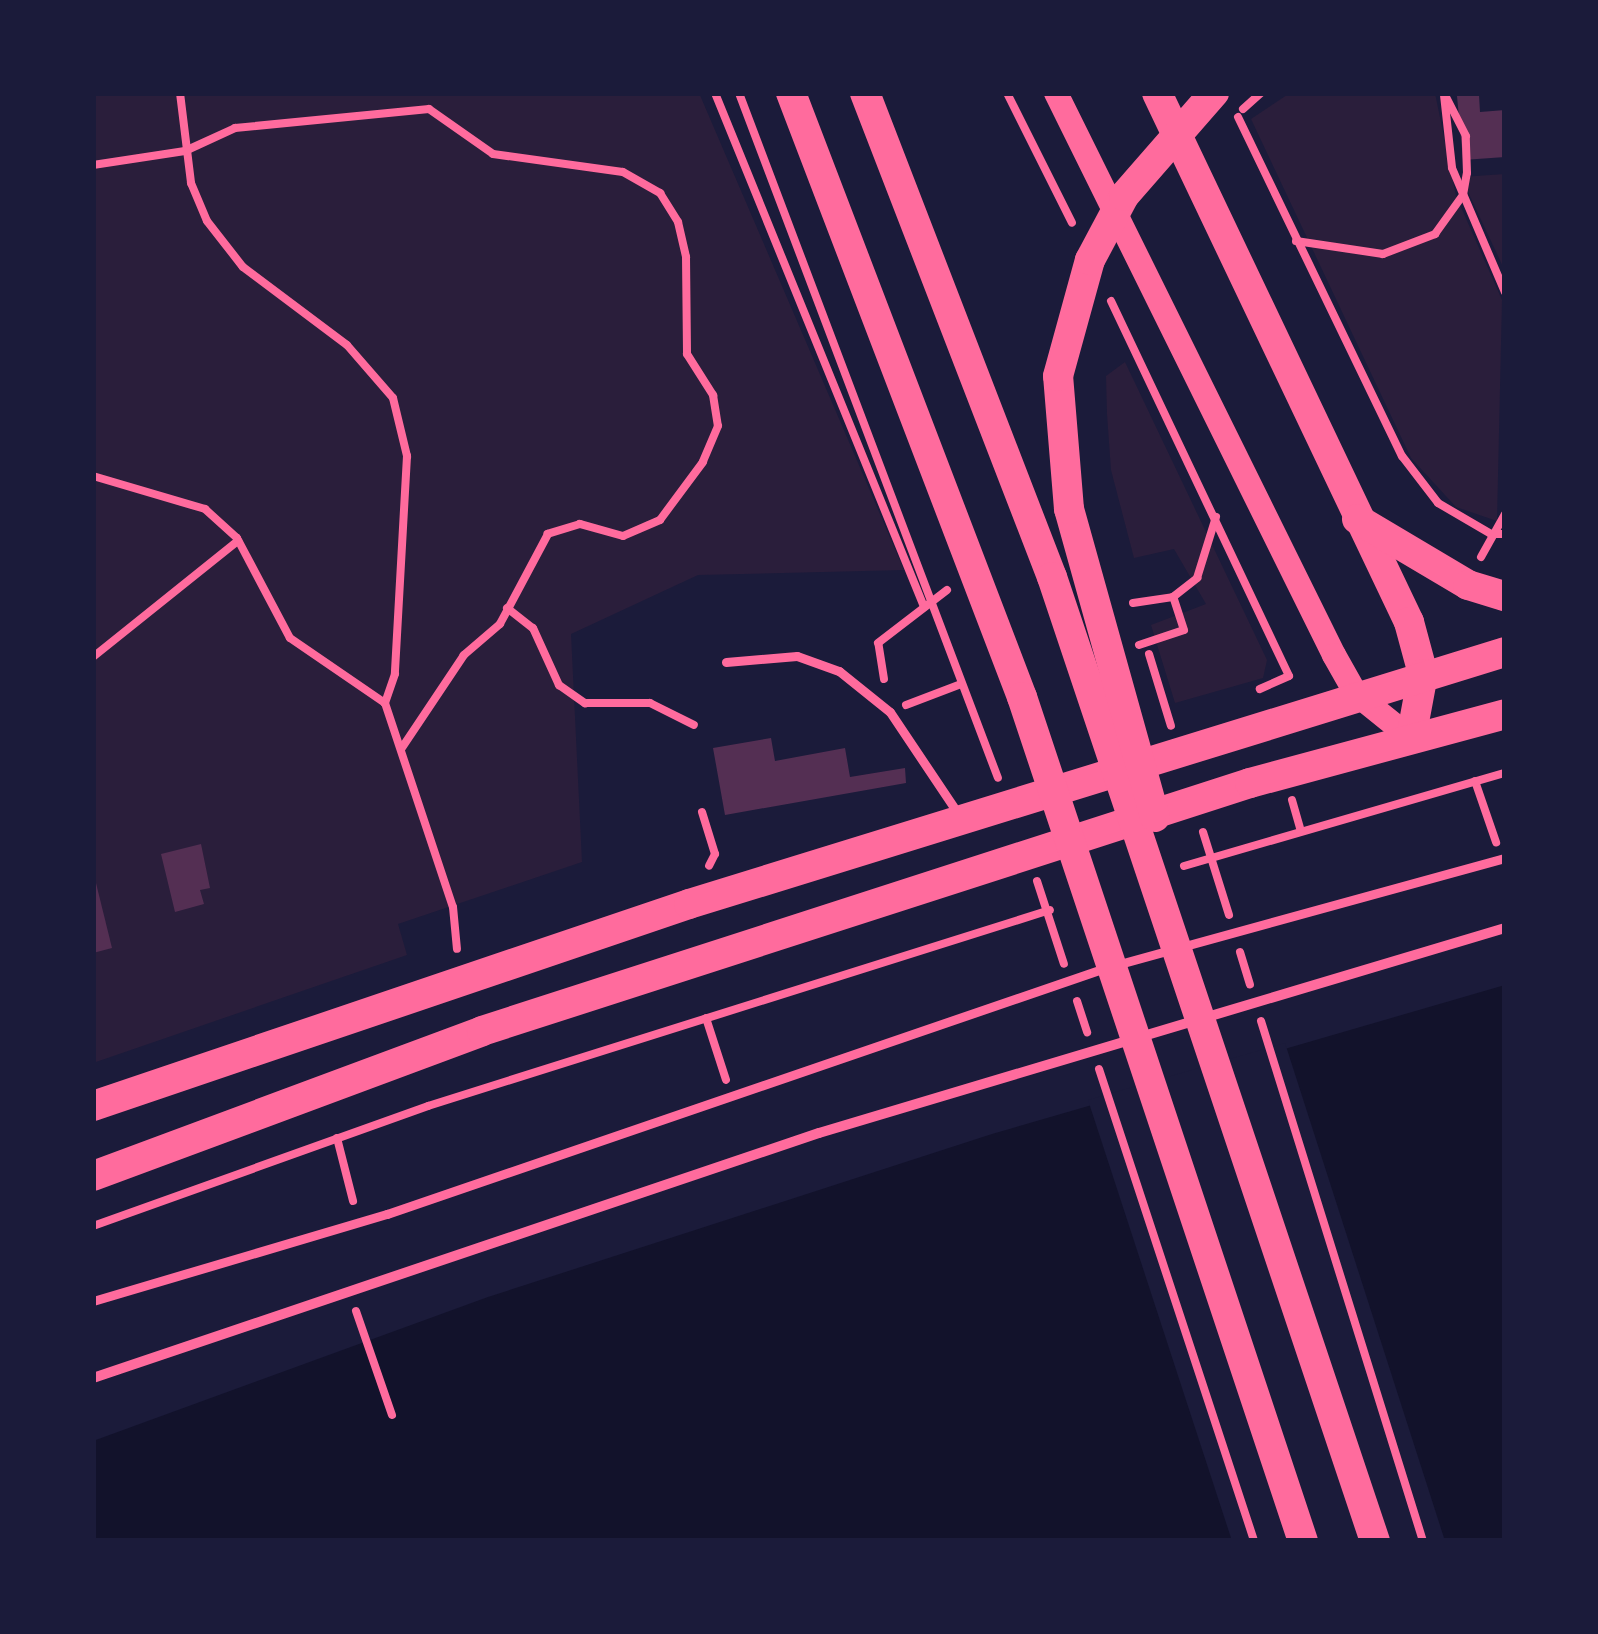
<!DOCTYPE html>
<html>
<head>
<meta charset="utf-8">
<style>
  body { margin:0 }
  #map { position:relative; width:1598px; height:1634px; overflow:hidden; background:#1b1b3a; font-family:Quicksand,sans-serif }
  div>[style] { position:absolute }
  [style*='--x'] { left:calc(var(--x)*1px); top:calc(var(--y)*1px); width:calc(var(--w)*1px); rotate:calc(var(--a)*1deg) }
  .green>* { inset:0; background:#2a1e3b }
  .water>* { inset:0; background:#12122b }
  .pier>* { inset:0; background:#1b1b3a }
  .building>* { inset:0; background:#542f53 }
  .path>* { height:8px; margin:-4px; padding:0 4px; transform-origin:4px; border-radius:4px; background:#ff6b9d }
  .service>* { height:9px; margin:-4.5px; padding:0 4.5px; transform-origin:4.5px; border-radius:4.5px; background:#ff6b9d }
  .pedestrian>* { height:10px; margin:-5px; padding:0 5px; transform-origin:5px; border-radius:5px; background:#ff6b9d }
  .secondary>* { height:24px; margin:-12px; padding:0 12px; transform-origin:12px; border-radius:12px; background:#ff6b9d }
  .primary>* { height:30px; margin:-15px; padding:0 15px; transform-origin:15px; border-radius:15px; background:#ff6b9d }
  .trunk>* { height:30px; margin:-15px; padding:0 15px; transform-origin:15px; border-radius:15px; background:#ff6b9d }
  span { translate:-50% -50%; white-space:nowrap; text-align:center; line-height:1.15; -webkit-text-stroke:12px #1b1b3a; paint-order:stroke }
  .frame { position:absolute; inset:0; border:96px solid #1b1b3a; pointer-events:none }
</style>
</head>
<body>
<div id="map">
  <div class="green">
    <div style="clip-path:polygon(93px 93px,699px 93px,904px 570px,698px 575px,571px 634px,582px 862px,398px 924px,407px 955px,93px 1063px)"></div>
    <div style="clip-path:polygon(1290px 93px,1435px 93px,1456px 196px,1502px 300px,1497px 521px,1456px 507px,1411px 458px,1251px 119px)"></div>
    <div style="clip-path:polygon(1505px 174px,1505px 271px,1461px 177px)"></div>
    <div style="clip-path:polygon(1125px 362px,1267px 660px,1263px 678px,1175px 703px,1151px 625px,1206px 604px,1174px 549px,1134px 558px,1111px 470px,1107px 414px,1106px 376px)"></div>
  </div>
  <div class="water">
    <div style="clip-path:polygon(1505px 985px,1505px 1541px,93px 1541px,93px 1441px,488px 1297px,992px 1134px)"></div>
  </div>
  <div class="pier">
    <div style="clip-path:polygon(1285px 1043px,1445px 1541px,1232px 1541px,1088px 1100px)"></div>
  </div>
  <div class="building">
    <div style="clip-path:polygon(1479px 95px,1480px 112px,1505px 110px,1505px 157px,1463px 160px,1457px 96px)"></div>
    <div style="clip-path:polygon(771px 738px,775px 761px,845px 748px,850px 777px,905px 768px,906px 783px,725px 815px,713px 748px)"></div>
    <div style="clip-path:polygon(201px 844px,210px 888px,200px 890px,204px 904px,175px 912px,161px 854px)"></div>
    <div style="clip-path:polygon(95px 879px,112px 948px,93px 953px,93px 880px)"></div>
  </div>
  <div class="path">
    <div style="--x:180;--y:93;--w:91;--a:83"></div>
    <div style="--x:191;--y:183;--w:41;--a:67.2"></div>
    <div style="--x:207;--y:221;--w:58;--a:52"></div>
    <div style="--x:243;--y:267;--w:130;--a:36.9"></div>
    <div style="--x:347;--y:345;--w:70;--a:49"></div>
    <div style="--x:393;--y:398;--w:60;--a:76.4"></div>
    <div style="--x:407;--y:456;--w:218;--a:93.2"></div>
    <div style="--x:395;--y:674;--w:31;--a:109"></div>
    <div style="--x:715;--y:93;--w:555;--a:67.87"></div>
    <div style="--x:739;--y:93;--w:732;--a:69.29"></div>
    <div style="--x:1007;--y:93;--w:145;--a:63.4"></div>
    <div style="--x:1444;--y:95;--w:73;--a:83.7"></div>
    <div style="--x:1452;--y:168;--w:135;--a:66.9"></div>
    <div style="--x:1243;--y:109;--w:24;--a:-42"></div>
    <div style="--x:1238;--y:117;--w:377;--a:64.2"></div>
    <div style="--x:1402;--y:456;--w:59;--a:52.5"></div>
    <div style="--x:1438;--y:503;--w:61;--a:30.3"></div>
    <div style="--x:1491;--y:534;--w:14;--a:0"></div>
    <div style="--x:93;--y:165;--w:93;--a:-8.7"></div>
    <div style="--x:185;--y:151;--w:55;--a:-24.7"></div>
    <div style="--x:235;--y:128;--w:195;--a:-5.6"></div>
    <div style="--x:429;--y:109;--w:78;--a:35.1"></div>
    <div style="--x:493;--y:154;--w:131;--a:7.9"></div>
    <div style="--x:623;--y:172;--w:43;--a:29.6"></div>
    <div style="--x:660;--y:193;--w:34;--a:58"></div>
    <div style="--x:678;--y:222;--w:36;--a:77"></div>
    <div style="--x:686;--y:257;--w:97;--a:89.4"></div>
    <div style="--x:687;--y:354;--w:49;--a:57.6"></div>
    <div style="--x:713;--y:395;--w:31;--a:81"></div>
    <div style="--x:718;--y:426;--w:39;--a:113"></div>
    <div style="--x:703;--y:462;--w:72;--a:126.6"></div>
    <div style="--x:660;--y:520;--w:40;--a:156.6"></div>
    <div style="--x:623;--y:536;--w:45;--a:-164.4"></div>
    <div style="--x:580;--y:524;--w:34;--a:163"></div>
    <div style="--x:548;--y:534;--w:102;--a:118.1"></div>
    <div style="--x:500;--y:624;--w:48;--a:139.3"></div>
    <div style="--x:464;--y:655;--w:113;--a:123.8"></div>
    <div style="--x:1296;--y:241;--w:88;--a:8.5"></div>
    <div style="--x:1383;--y:254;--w:56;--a:-21"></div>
    <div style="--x:1435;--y:234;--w:48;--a:-54.3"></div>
    <div style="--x:1463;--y:195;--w:22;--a:-80"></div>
    <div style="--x:1467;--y:173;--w:37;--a:-92"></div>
    <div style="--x:1466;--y:136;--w:48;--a:-117.1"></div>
    <div style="--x:1111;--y:301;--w:415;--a:64.6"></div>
    <div style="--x:1289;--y:676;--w:32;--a:156"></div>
    <div style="--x:93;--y:476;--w:117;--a:16.4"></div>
    <div style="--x:205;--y:509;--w:43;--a:42.2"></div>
    <div style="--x:237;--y:538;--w:113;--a:62.1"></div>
    <div style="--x:290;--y:638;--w:115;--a:34.4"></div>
    <div style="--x:385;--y:703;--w:215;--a:71.6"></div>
    <div style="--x:453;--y:907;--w:42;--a:84.6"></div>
    <div style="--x:1481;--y:557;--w:49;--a:-60.8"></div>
    <div style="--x:1133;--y:603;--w:40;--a:-8.5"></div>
    <div style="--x:1173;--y:597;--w:31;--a:-38"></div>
    <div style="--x:1197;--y:578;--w:64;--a:-72.7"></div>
    <div style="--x:507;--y:608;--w:33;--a:38"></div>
    <div style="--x:533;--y:628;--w:63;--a:65.5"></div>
    <div style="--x:559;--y:685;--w:32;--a:35"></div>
    <div style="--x:585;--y:703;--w:65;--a:0"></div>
    <div style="--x:650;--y:703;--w:49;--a:26.6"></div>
    <div style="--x:1139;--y:645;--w:47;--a:-18.4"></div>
    <div style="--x:1184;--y:630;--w:35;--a:-108"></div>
    <div style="--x:1149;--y:654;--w:75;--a:73"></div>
    <div style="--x:93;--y:657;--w:186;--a:-38.7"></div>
    <div style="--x:884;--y:679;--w:36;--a:-99"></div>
    <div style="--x:878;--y:643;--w:87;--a:-37.5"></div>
    <div style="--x:906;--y:705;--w:59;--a:-20.9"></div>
    <div style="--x:1475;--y:781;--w:65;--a:71"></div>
    <div style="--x:1292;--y:800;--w:29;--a:74"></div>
    <div style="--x:702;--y:812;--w:44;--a:72.8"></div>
    <div style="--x:715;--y:854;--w:13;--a:117"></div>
    <div style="--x:1203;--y:832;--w:87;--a:72.6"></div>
    <div style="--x:1184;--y:866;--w:334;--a:-16.2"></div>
    <div style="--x:1037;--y:881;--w:87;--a:72"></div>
    <div style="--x:1240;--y:952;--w:34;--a:73"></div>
    <div style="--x:1077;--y:1001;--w:33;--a:72"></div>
    <div style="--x:706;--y:1018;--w:65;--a:72.1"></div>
    <div style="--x:1261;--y:1021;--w:545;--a:72.7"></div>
    <div style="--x:1099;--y:1069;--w:497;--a:71.8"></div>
    <div style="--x:337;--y:1138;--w:65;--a:75.7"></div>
    <div style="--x:93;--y:1226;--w:356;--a:-19.7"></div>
    <div style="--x:428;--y:1106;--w:652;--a:-17.49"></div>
    <div style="--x:356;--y:1311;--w:110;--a:70.9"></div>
  </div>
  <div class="service">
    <div style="--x:726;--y:662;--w:71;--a:-4.8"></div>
    <div style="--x:797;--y:656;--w:45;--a:19.7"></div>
    <div style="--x:839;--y:671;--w:65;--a:38.8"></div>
    <div style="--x:890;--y:712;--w:124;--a:56.2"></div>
    <div style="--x:93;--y:1301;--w:307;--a:-16.5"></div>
    <div style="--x:387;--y:1214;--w:759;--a:-18.91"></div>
    <div style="--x:1105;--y:968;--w:415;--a:-15.4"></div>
  </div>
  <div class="pedestrian">
    <div style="--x:93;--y:1378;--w:766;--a:-18.65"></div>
    <div style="--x:819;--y:1133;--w:716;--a:-16.64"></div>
  </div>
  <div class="secondary">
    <div style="--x:1056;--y:93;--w:627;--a:63.68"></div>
    <div style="--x:1334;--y:655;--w:45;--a:60.6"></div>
    <div style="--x:1356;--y:694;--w:70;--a:38.7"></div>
  </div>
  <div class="primary">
    <div style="--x:1157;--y:93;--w:586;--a:64.53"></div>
    <div style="--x:1409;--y:622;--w:54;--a:74.9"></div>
    <div style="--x:1423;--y:674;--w:65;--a:100.6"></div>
    <div style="--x:93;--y:1106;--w:629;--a:-18.72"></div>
    <div style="--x:689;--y:904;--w:854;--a:-17.16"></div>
    <div style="--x:93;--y:1176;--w:415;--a:-20.4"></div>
    <div style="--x:482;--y:1031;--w:807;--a:-17.9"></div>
    <div style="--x:1250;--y:783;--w:264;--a:-15.1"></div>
  </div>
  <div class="trunk">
    <div style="--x:791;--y:93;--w:647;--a:69.07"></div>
    <div style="--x:1022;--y:697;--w:890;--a:71.59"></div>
    <div style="--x:865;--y:93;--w:519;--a:68.88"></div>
    <div style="--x:1052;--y:577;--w:1017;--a:71.48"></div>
    <div style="--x:1357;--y:519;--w:129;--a:30.7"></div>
    <div style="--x:1468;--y:585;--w:39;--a:17"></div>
    <div style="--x:1155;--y:817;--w:320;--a:-105.6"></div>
    <div style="--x:1069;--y:509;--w:133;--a:-94.7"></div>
    <div style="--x:1058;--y:376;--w:120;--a:-74.6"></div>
    <div style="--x:1090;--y:260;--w:72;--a:-62"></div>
    <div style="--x:1124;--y:196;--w:137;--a:-48.9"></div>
  </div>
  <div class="frame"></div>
</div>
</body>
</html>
